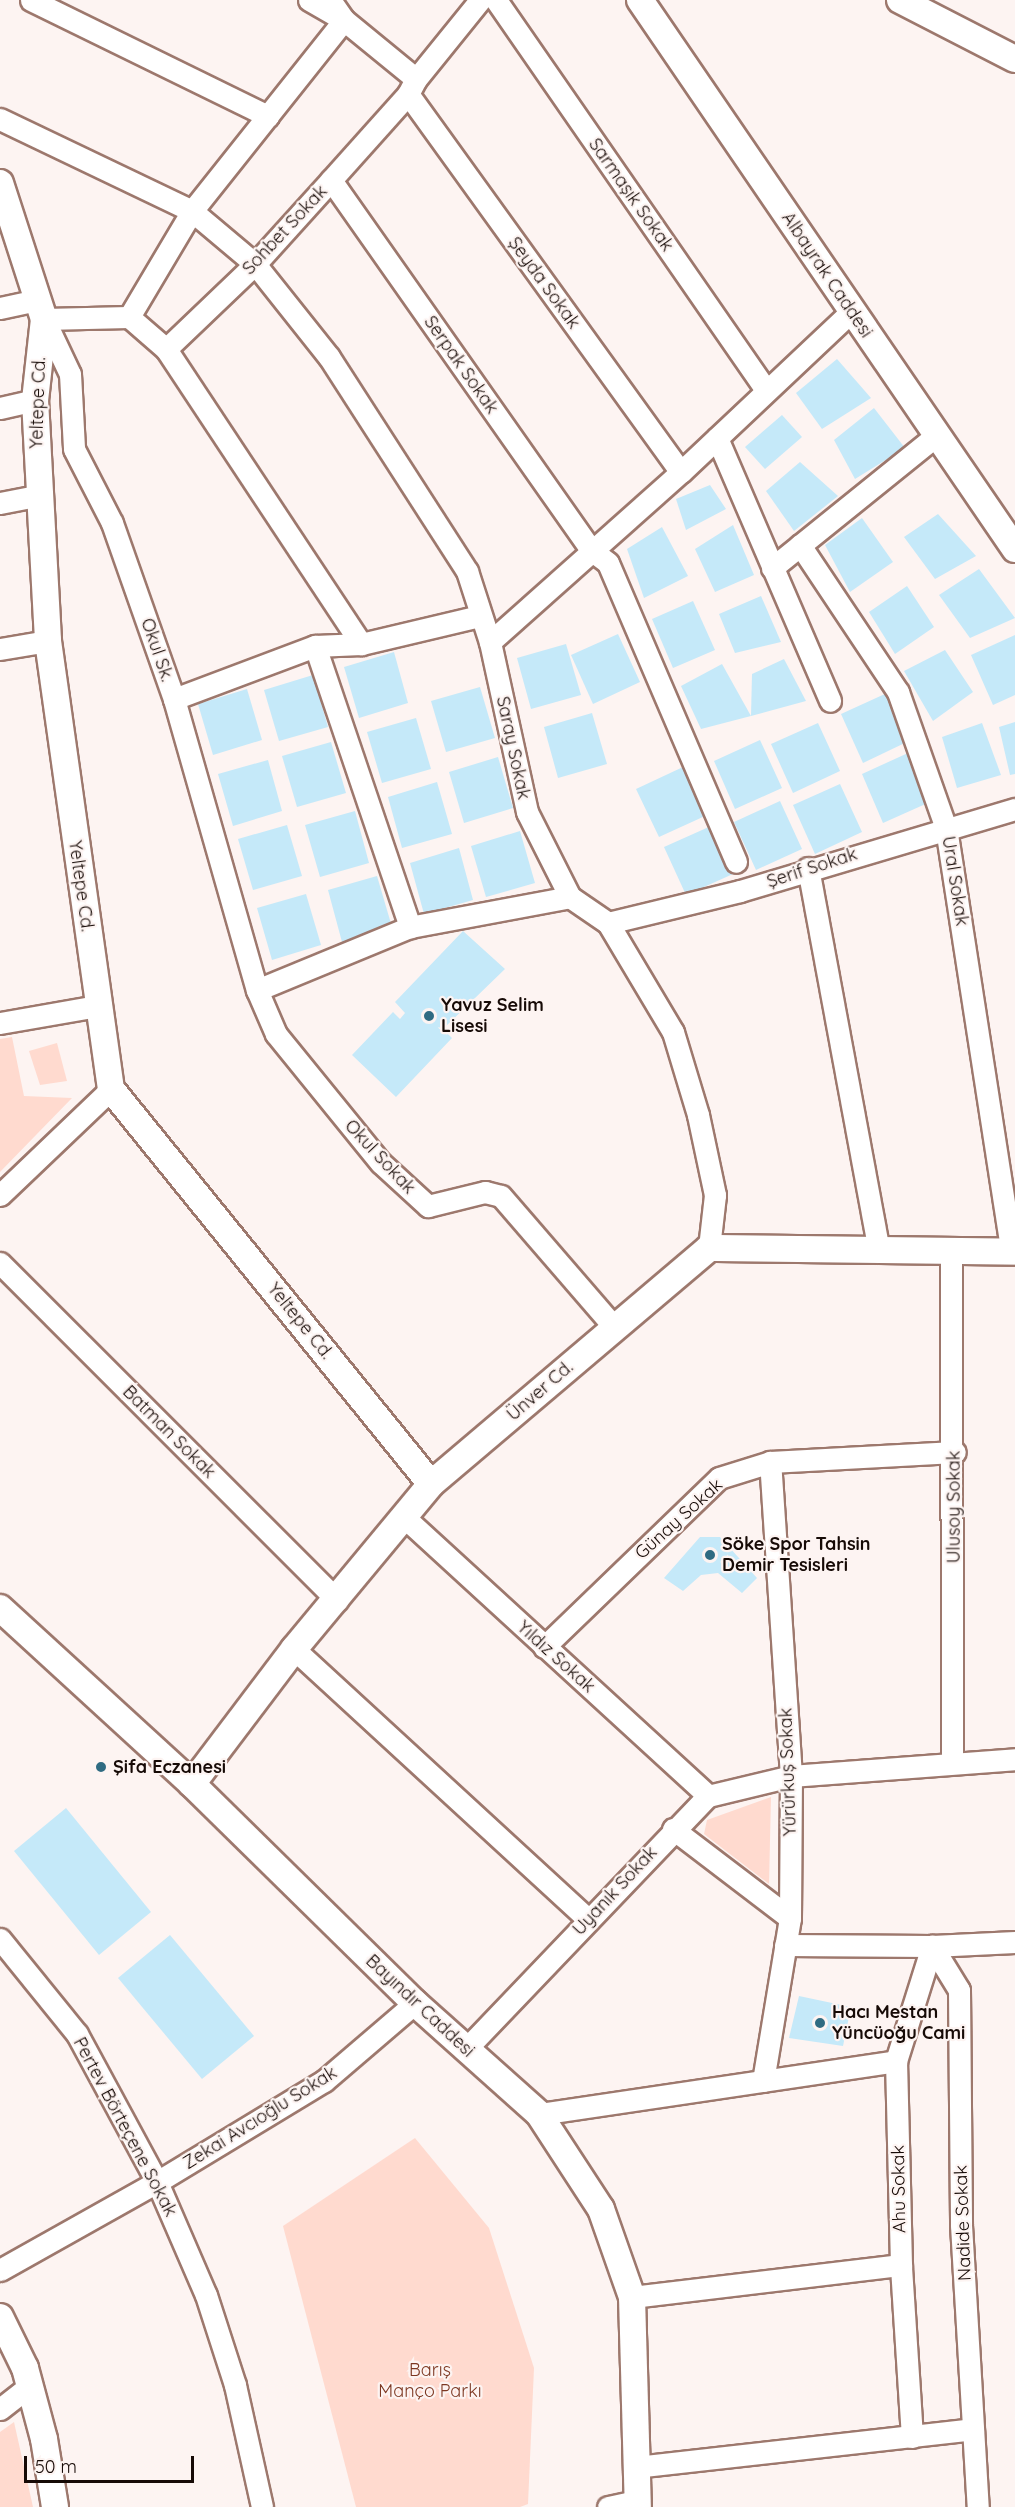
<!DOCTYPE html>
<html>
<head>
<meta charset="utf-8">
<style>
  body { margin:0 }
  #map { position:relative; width:1015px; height:2507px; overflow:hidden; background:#fdf4f2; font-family:Quicksand,sans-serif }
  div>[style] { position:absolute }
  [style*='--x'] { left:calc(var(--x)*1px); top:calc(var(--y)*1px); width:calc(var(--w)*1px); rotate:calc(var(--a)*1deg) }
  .green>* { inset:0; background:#ffdacf }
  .building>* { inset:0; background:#c5e9f9 }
  .roads { filter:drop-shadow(2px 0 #9d786d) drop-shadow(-2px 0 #9d786d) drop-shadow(0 2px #9d786d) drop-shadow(0 -2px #9d786d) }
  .minor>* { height:21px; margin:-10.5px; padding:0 10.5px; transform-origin:10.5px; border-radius:10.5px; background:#fff }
  .tertiary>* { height:26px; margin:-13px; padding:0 13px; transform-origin:13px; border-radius:13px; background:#fff }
  .dots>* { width:16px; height:16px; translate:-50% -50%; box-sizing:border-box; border:3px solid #fdf4f2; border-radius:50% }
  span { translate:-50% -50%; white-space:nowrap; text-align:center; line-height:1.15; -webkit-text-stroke:4.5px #fdf4f2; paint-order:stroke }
  .street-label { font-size:18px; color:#160a06 }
  .poi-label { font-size:18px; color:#160a06; font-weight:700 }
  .left { translate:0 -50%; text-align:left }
  .park-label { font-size:18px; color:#7d3822 }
  .scale { position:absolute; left:24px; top:2456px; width:170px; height:27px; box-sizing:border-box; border:3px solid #160a06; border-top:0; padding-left:8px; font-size:18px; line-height:21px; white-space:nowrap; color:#160a06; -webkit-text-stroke:4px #fdf4f2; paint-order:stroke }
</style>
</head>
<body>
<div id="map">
  <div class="green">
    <div style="clip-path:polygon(12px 1037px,24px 1096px,72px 1098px,0 1172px,0 1039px)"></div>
    <div style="clip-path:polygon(57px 1043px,67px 1081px,40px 1085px,29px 1051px)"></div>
    <div style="clip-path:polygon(771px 1797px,769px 1884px,704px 1834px,707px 1820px)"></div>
    <div style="clip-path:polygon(415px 2138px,489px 2228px,534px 2368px,528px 2504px,520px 2507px,356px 2507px,283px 2226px)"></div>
    <div style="clip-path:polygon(14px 2422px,33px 2507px,0 2507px,0 2432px)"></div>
  </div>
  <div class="building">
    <div style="clip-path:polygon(837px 359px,871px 398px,822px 429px,796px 393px)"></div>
    <div style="clip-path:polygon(874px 408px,905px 448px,855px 479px,834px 440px)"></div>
    <div style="clip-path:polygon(782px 415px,802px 437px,765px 469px,745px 447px)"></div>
    <div style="clip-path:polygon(800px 462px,838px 496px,794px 531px,766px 491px)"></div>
    <div style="clip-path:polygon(710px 485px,726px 509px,686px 530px,676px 499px)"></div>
    <div style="clip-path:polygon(938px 514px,976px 556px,935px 579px,904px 537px)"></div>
    <div style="clip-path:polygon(862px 518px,893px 562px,850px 592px,825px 545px)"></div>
    <div style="clip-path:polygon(733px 525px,754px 575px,715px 592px,695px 549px)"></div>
    <div style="clip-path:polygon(662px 527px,688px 576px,644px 598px,627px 549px)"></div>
    <div style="clip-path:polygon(979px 569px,1015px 618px,970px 638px,939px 595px)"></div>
    <div style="clip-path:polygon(907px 586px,934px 627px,895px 654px,869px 612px)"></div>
    <div style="clip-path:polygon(761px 596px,781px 642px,735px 653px,719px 614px)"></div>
    <div style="clip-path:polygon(693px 601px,715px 650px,673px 668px,652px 619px)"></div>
    <div style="clip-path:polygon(618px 634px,640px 682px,593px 704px,571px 655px)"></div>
    <div style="clip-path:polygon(1015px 635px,1015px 695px,993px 705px,971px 655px)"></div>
    <div style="clip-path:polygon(566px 644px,581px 695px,531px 709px,517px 658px)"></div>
    <div style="clip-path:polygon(945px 650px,973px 692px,933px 721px,904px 671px)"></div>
    <div style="clip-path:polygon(394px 652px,408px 703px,359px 718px,344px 667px)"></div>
    <div style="clip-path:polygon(784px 659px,806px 701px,751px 716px,752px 674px)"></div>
    <div style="clip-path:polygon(722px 664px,751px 716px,701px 729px,681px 686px)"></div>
    <div style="clip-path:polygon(313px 675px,328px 727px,279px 741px,264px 690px)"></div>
    <div style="clip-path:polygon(480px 687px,495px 738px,446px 752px,431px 701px)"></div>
    <div style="clip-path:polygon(247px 689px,262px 740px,213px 755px,198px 704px)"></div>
    <div style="clip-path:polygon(887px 693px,909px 741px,863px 763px,841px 714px)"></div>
    <div style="clip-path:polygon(592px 713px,607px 764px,558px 778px,544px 727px)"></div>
    <div style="clip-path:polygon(416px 718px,431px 769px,382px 783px,367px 732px)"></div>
    <div style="clip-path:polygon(1015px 722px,1015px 774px,1010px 775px,999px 727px)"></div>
    <div style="clip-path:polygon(818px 723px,840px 771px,793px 793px,771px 744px)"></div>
    <div style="clip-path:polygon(982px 723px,1001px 775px,957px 788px,942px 737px)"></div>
    <div style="clip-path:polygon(760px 740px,782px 788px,735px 809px,714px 761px)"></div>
    <div style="clip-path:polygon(331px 742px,346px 793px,297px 807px,282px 756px)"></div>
    <div style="clip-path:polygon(908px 753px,930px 802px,883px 823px,862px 774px)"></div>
    <div style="clip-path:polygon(498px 757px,513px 808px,464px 823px,449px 772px)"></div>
    <div style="clip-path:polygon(268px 760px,282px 811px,233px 826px,218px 774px)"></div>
    <div style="clip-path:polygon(683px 767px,705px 816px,659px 837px,636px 789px)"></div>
    <div style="clip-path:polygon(437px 782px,452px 834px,402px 848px,388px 797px)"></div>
    <div style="clip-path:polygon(840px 784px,862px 832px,815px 854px,793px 805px)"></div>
    <div style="clip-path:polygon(780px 801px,802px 849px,756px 870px,734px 822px)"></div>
    <div style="clip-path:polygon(355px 811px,369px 863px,320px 877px,305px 825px)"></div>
    <div style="clip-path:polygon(287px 825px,302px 876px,253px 890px,238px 839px)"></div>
    <div style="clip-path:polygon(711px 826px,733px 874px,686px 895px,664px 847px)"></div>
    <div style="clip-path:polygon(520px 831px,535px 883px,486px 897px,471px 846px)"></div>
    <div style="clip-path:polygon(459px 848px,473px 900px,424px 914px,410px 863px)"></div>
    <div style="clip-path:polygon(377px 876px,392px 927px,342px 942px,328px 890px)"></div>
    <div style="clip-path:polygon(306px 894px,321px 945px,272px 960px,257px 908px)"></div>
    <div style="clip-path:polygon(463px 931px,505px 969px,443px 1029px,452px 1038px,396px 1097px,352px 1055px,393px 1012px,400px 1019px,405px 1013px,395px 1002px)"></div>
    <div style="clip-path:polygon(700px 1537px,720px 1537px,757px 1578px,742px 1593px,718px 1573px,701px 1575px,683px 1591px,664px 1578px)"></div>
    <div style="clip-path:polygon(66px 1808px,151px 1912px,99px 1955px,14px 1851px)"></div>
    <div style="clip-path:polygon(170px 1935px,254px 2036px,202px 2079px,118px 1978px)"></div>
    <div style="clip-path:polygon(799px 1996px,851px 2007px,843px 2046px,789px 2038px)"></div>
  </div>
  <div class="roads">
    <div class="minor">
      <div style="--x:31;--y:0;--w:264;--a:26.1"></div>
      <div style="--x:309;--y:0;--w:40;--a:29.7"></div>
      <div style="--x:344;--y:20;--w:93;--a:39.3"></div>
      <div style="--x:480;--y:0;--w:102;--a:129"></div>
      <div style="--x:416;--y:79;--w:17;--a:118"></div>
      <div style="--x:408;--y:94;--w:115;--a:131.8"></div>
      <div style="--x:331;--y:180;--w:113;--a:132.1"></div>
      <div style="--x:255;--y:264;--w:123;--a:136.3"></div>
      <div style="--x:166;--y:349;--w:49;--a:-139.1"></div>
      <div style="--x:129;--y:317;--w:85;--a:178.7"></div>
      <div style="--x:44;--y:319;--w:61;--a:64.7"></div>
      <div style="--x:70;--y:374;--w:75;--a:86.9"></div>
      <div style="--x:74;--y:449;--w:83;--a:62.8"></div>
      <div style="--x:112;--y:523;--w:187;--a:70.6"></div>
      <div style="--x:174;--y:699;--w:303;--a:74.1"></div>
      <div style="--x:257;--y:990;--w:48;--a:66.6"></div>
      <div style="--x:276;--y:1034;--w:166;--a:50.9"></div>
      <div style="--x:381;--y:1163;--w:64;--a:42.5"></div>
      <div style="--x:428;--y:1206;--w:59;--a:-13.8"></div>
      <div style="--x:485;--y:1192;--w:16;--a:14"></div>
      <div style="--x:501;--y:1196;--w:173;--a:49.2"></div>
      <div style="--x:496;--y:0;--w:474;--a:55.3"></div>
      <div style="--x:408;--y:94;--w:466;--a:54.2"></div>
      <div style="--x:0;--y:119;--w:213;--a:25.6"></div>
      <div style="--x:192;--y:211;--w:82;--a:40.1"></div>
      <div style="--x:255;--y:264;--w:119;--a:51.5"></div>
      <div style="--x:329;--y:357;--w:255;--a:57.2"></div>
      <div style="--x:467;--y:571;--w:75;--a:72.1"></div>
      <div style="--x:490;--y:642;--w:174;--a:77.7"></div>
      <div style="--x:527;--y:812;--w:95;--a:63.2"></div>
      <div style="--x:570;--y:897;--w:46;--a:34.4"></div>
      <div style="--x:608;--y:923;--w:127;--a:59.2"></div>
      <div style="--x:673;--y:1032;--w:87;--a:73.2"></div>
      <div style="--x:698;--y:1115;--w:82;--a:78"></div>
      <div style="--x:715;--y:1195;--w:53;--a:96.5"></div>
      <div style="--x:331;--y:180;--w:452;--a:54.9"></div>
      <div style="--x:591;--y:550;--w:21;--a:37"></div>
      <div style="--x:608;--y:563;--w:325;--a:66.8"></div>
      <div style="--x:0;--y:308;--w:38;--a:-12"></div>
      <div style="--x:129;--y:317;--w:123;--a:-59.3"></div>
      <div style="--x:192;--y:211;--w:244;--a:-51.5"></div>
      <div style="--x:344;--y:20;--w:24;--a:-125"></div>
      <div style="--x:166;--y:349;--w:354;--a:56.5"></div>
      <div style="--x:0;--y:408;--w:36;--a:-13"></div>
      <div style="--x:717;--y:438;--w:286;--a:66.7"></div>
      <div style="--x:0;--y:503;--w:38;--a:-11"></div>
      <div style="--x:800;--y:545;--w:177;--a:56.3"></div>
      <div style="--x:898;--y:692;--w:144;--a:70.6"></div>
      <div style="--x:946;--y:828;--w:429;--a:81.2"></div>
      <div style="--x:772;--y:568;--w:213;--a:-38.9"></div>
      <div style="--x:490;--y:642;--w:256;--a:-41.7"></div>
      <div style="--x:681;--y:472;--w:233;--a:-43.3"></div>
      <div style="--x:315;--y:646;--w:297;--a:71.3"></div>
      <div style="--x:0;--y:649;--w:49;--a:-9.5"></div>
      <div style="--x:174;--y:699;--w:151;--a:-20.6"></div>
      <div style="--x:315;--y:646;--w:46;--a:-2.5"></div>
      <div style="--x:361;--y:644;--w:121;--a:-13.3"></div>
      <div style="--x:808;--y:868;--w:390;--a:79.5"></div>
      <div style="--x:608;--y:923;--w:136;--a:-13.6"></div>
      <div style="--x:740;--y:891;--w:287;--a:-16.6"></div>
      <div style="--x:257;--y:990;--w:165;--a:-22.4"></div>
      <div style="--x:410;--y:927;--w:163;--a:-10.6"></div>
      <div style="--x:0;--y:1023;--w:98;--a:-9.9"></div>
      <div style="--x:0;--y:1195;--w:153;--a:-43.7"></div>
      <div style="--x:951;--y:1252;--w:511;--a:89.89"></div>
      <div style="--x:0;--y:1263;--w:477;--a:45"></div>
      <div style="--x:404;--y:1517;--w:413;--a:42.5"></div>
      <div style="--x:544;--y:1647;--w:243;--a:-44"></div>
      <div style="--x:719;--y:1478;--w:53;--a:-17.4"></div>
      <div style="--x:770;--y:1462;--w:185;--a:-3.1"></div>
      <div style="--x:294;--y:1649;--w:399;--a:42.6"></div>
      <div style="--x:673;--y:1829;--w:147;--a:37.3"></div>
      <div style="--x:0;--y:1939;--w:122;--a:51"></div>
      <div style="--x:77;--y:2034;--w:168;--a:61.6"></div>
      <div style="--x:157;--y:2182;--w:123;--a:66.6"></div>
      <div style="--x:206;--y:2295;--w:95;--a:72.1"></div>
      <div style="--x:235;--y:2385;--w:125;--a:77.5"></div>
      <div style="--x:785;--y:1945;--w:147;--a:0.4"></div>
      <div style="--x:932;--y:1946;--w:83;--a:-2.8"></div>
      <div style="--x:932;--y:1946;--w:52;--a:58.5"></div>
      <div style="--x:959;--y:1990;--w:235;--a:89.5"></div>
      <div style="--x:961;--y:2225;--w:283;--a:86.6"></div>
      <div style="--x:465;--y:2050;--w:352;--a:-46.3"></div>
      <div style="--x:708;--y:1796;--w:85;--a:-13.5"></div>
      <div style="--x:791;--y:1776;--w:225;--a:-4.3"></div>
      <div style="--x:763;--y:2081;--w:165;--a:-80.6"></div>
      <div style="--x:790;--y:1918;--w:142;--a:-89.6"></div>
      <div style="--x:791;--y:1776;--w:315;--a:-93.8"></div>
      <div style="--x:539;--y:2114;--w:361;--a:-8.4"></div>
      <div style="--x:0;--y:2270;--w:180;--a:-29.3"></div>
      <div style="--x:157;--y:2182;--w:195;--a:-31.2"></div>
      <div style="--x:324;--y:2081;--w:120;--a:-40.6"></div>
      <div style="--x:632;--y:2297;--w:271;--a:-6.8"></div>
      <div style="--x:0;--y:2409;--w:37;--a:-38"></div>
      <div style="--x:912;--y:2437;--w:172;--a:-93.7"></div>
      <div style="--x:901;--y:2265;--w:204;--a:-91.4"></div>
      <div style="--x:896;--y:2061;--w:121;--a:-72.6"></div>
      <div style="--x:636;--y:2467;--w:339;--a:-6.4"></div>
      <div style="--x:608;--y:2507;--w:30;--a:-12"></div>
    </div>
    <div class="tertiary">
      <div style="--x:640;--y:0;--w:665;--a:55.66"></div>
      <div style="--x:900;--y:0;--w:129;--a:27.2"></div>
      <div style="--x:0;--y:183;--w:143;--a:72.1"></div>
      <div style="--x:44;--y:319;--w:81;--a:96.3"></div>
      <div style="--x:35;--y:400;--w:241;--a:86.9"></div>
      <div style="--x:48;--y:641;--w:452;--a:82"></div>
      <div style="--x:111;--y:1089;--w:508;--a:50.99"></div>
      <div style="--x:0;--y:1608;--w:260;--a:42.5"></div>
      <div style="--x:192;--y:1784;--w:313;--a:44.5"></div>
      <div style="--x:415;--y:2003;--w:166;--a:41.8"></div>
      <div style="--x:539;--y:2114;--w:113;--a:56.9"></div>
      <div style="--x:601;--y:2209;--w:93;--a:70.6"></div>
      <div style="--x:632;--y:2297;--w:210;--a:88.4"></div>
      <div style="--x:192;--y:1784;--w:169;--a:-52.9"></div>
      <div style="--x:294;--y:1649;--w:214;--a:-50.3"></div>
      <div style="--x:431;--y:1484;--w:365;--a:-40.3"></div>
      <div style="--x:709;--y:1248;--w:306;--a:0.7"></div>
      <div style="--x:0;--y:2317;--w:57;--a:63.9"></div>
      <div style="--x:25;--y:2368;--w:73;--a:75"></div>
      <div style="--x:44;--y:2439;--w:69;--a:80.8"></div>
    </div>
  </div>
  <div class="dots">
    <div style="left:429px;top:1016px;background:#2f6b82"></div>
    <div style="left:710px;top:1555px;background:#2f6b82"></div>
    <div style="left:101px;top:1767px;background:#2f6b82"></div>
    <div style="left:820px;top:2023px;background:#2f6b82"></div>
  </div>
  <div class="street-label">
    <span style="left:631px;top:195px;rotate:55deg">Sarmaşık Sokak</span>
    <span style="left:285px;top:230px;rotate:-47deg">Sohbet Sokak</span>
    <span style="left:827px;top:275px;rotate:56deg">Albayrak Caddesi</span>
    <span style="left:544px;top:283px;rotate:54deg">Şeyda Sokak</span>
    <span style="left:461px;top:365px;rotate:55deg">Serpak Sokak</span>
    <span style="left:38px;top:403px;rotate:-88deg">Yeltepe Cd.</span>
    <span style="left:157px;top:650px;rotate:71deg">Okul Sk.</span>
    <span style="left:513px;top:748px;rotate:78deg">Saray Sokak</span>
    <span style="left:812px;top:868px;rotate:-18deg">Şerif Sokak</span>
    <span style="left:955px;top:881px;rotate:81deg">Ural Sokak</span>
    <span style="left:81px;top:886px;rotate:82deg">Yeltepe Cd.</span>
    <span style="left:380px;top:1157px;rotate:47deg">Okul Sokak</span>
    <span style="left:300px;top:1321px;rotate:51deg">Yeltepe Cd.</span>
    <span style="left:540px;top:1391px;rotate:-41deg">Ünver Cd.</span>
    <span style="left:169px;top:1432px;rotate:45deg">Batman Sokak</span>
    <span style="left:954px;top:1507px;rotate:-90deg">Ulusoy Sokak</span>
    <span style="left:679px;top:1519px;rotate:-42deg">Günay Sokak</span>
    <span style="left:556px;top:1657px;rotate:42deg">Yıldız Sokak</span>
    <span style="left:788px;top:1772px;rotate:-92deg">Yürürkuş Sokak</span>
    <span style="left:615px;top:1891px;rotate:-47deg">Uyanık Sokak</span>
    <span style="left:420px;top:2006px;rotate:43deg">Bayındır Caddesi</span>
    <span style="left:260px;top:2118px;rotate:-32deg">Zekai Avcıoğlu Sokak</span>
    <span style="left:125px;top:2127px;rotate:62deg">Pertev Börteçene Sokak</span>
    <span style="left:899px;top:2189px;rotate:-91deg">Ahu Sokak</span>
    <span style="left:963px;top:2223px;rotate:-92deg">Nadide Sokak</span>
  </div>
  <div class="poi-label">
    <span class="left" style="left:441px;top:1016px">Yavuz Selim<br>Lisesi</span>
    <span class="left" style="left:722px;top:1555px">Söke Spor Tahsin<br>Demir Tesisleri</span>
    <span class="left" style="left:113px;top:1767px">Şifa Eczanesi</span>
    <span class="left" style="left:832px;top:2023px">Hacı Mestan<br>Yüncüoğu Cami</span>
  </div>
  <div class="park-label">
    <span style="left:430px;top:2381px">Barış<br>Manço Parkı</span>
  </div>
  <div class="scale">50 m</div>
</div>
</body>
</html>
